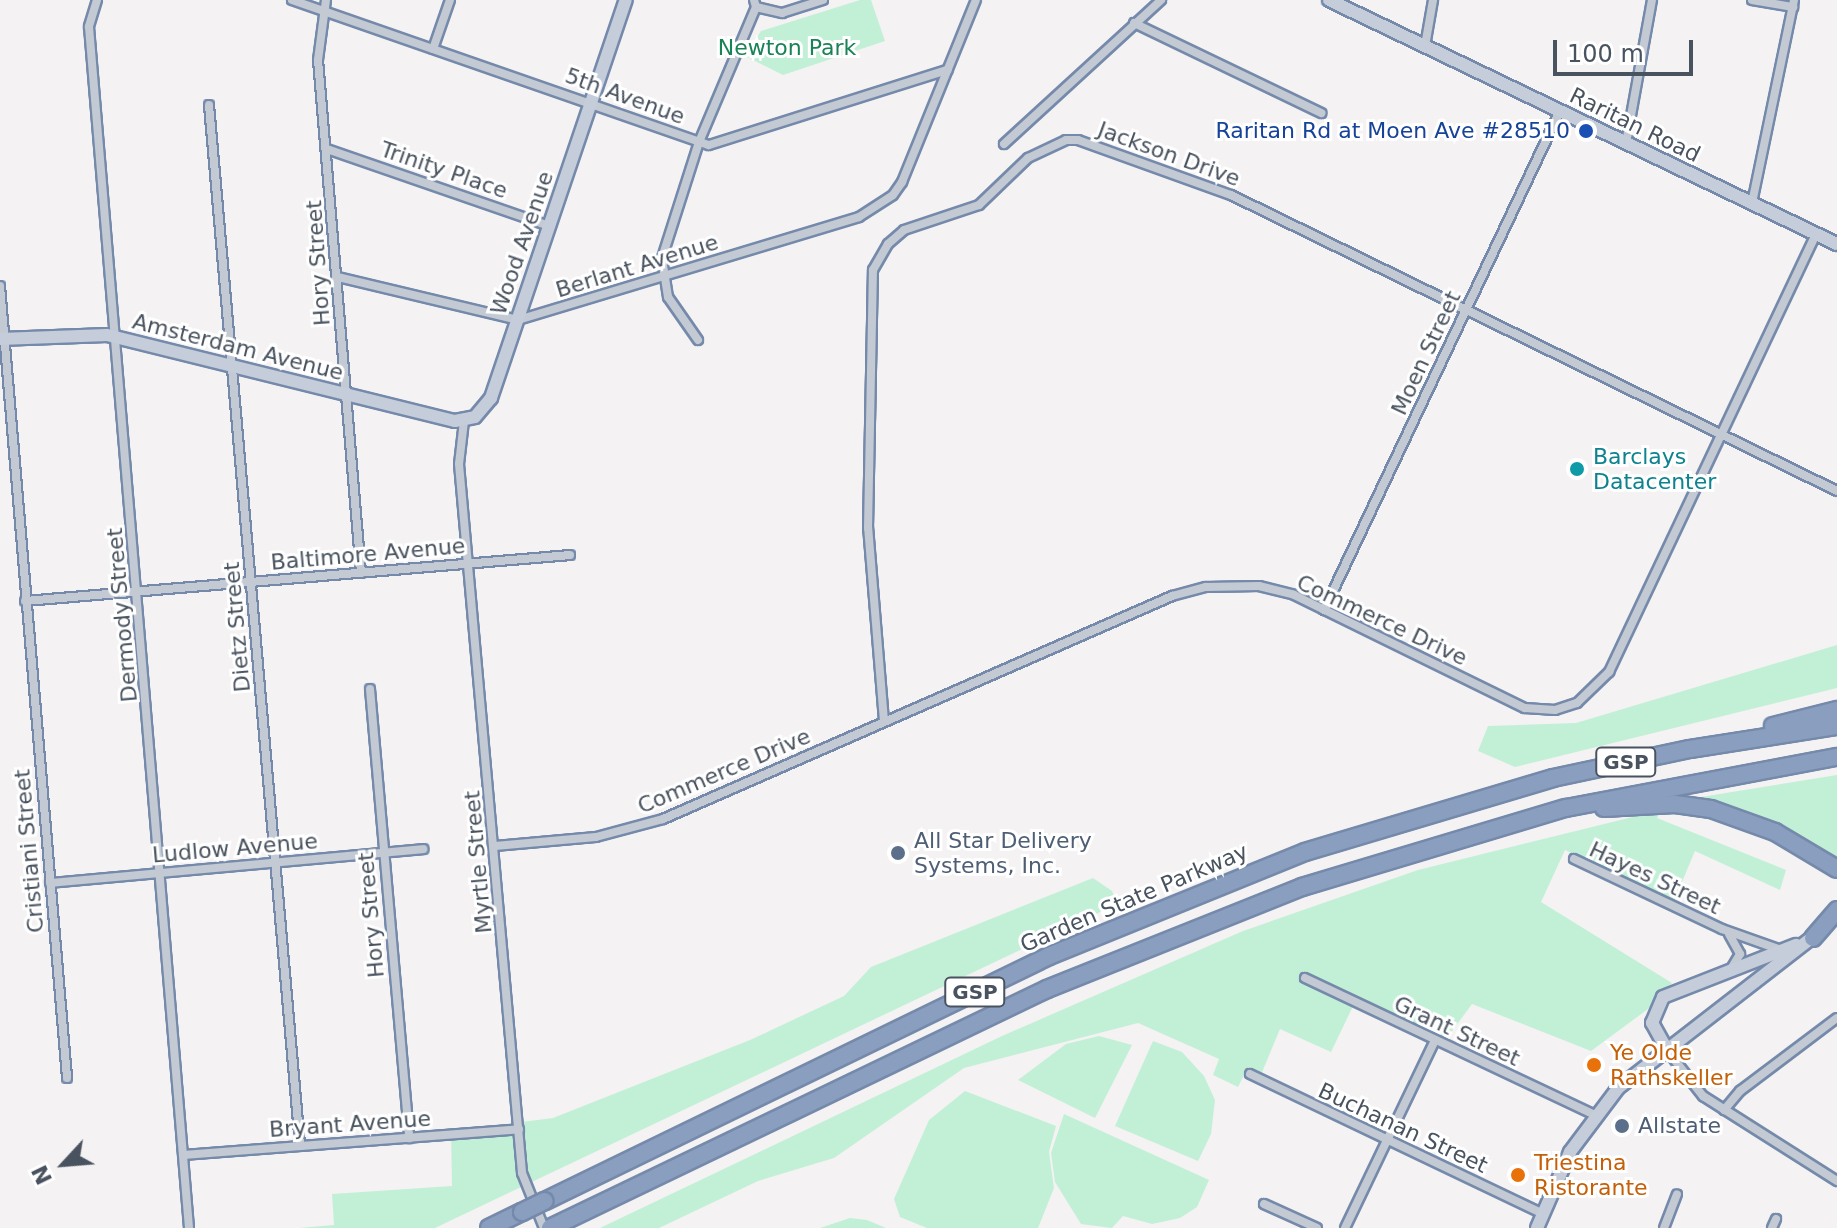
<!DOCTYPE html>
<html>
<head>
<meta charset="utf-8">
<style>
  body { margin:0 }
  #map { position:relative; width:1837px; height:1228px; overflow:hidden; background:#f4f2f2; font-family:"DejaVu Sans",sans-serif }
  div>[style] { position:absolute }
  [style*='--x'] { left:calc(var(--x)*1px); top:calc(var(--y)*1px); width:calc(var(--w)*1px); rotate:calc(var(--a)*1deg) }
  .green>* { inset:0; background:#c2f0d7 }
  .roads { filter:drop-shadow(2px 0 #758aab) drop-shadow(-2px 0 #758aab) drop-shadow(0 2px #758aab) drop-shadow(0 -2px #758aab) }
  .street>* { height:8px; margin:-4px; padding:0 4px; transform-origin:4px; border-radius:4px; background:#c3cad3 }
  .secondary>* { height:12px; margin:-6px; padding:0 6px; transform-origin:6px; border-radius:6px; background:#c5cdda }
  .highway>* { height:16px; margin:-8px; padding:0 8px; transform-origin:8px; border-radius:8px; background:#8a9fbf }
  .bridges { filter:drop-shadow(2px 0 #758aab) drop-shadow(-2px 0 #758aab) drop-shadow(0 2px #758aab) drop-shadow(0 -2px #758aab) }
  .highway-bridge>* { height:16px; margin:-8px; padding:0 8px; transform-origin:8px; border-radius:8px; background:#8a9fbf }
  .dots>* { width:22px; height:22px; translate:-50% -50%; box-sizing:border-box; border:4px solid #fff; border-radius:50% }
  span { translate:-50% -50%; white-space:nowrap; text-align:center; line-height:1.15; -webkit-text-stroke:6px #fff; paint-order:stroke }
  .shield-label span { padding:2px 6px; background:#fff; border:2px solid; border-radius:6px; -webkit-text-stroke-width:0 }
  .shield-label { font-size:20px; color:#49535f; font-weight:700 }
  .park-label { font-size:22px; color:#198256 }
  .street-label { font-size:22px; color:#49535f }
  .transit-label { font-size:22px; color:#164399 }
  .right { translate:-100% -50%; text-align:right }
  .culture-label { font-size:22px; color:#0d838f }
  .left { translate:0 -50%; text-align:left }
  .service-label { font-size:22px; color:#4e5e75 }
  .food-label { font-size:22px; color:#c56008 }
  .north { position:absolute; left:24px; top:1124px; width:80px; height:80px; -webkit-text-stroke:6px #fff; paint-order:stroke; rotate:244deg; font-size:22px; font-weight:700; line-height:32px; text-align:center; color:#49535f }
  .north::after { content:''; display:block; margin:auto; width:28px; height:36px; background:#49535f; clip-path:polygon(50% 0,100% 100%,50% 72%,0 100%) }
  .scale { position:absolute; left:1553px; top:40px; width:140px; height:36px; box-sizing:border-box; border:4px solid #49535f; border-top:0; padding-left:10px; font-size:24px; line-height:28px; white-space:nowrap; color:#49535f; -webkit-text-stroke:6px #fff; paint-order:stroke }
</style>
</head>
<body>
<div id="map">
  <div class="green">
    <div style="clip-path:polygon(860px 0,871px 0,885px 41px,783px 75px,745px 56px,761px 31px)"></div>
    <div style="clip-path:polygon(1837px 645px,1837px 688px,1515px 767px,1478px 751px,1488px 726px,1576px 723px)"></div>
    <div style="clip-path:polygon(1837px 775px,1837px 860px,1820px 847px,1701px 797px)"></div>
    <div style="clip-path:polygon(1661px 810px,1657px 818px,1786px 870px,1780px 890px,1695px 851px,1673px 903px,1565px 850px,1541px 902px,1672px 983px,1648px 1009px,1591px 1051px,1472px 1004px,1444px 1042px,1355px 1002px,1331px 1052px,1280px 1029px,1260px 1077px,1246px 1071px,1238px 1087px,1213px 1075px,1219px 1059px,1138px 1023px,964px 1068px,834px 1158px,758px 1181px,659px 1228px,600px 1228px,1002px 1036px,1243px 931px,1418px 870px)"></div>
    <div style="clip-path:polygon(1093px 878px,1112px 891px,1117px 904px,435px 1228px,299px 1228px,334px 1225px,332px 1194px,452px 1186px,451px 1131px,553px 1118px,750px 1040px,844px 996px,871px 967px)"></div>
    <div style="clip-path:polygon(1099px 1036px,1132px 1045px,1095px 1118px,1018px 1080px,1066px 1044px)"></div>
    <div style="clip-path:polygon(1153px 1041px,1182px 1052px,1204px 1076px,1215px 1100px,1211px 1134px,1198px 1161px,1115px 1126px)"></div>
    <div style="clip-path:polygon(965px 1091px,1056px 1126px,1049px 1152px,1054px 1188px,1038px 1228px,927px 1228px,900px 1217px,894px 1199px,929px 1120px)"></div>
    <div style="clip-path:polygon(1064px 1114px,1209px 1180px,1197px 1207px,1180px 1218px,1152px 1224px,1123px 1216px,1112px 1228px,1081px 1224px,1055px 1182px,1051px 1153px)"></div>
    <div style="clip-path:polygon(850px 1218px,867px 1220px,886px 1228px,820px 1228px)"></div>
  </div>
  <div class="roads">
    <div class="street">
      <div style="--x:97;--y:0;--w:28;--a:107"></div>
      <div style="--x:89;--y:27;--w:1205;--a:85.24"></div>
      <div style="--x:292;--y:0;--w:441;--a:19.2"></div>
      <div style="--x:709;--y:145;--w:250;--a:-17.5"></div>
      <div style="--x:326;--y:0;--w:61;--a:97.6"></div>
      <div style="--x:318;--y:60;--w:515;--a:85.21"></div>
      <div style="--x:1752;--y:0;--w:42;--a:9.7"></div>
      <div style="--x:756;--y:7;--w:27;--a:13"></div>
      <div style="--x:782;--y:13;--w:43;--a:-17.6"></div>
      <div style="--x:1134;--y:23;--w:208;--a:25.7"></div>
      <div style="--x:1425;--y:46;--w:47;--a:-80.1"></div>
      <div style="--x:433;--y:49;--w:52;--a:-70.9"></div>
      <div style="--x:209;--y:105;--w:1045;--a:85"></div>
      <div style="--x:1626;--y:143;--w:145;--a:-79.7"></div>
      <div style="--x:1004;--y:144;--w:213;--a:-42.5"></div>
      <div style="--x:327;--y:149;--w:235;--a:19.1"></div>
      <div style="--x:1752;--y:203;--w:207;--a:-78.3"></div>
      <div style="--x:338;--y:277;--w:185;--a:13.4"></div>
      <div style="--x:518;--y:320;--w:356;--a:-16.8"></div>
      <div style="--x:859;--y:217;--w:40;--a:-32.9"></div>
      <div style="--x:893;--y:195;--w:16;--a:-55"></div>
      <div style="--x:902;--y:182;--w:196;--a:-67.9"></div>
      <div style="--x:0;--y:286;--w:795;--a:85.16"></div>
      <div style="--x:698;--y:340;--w:52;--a:-124.9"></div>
      <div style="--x:668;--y:297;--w:39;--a:-99"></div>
      <div style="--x:662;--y:258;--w:122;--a:-72.3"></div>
      <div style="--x:699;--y:142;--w:147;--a:-67.1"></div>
      <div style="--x:756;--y:7;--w:7;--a:-106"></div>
      <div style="--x:464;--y:421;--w:43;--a:96.6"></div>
      <div style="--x:459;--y:464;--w:712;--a:84.92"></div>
      <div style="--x:522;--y:1173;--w:59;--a:68.2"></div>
      <div style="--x:25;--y:601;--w:547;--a:-4.82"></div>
      <div style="--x:1324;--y:610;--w:552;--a:-64.69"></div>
      <div style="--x:370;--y:689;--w:451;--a:85"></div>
      <div style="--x:884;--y:721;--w:194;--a:-94.7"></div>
      <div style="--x:868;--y:528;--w:258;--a:-88.9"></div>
      <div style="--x:873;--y:270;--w:30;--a:-60"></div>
      <div style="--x:888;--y:244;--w:21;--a:-41"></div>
      <div style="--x:904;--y:230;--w:79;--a:-18.4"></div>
      <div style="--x:979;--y:205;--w:68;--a:-43.8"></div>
      <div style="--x:1028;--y:158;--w:42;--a:-25.3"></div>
      <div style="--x:1066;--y:140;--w:12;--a:0"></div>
      <div style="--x:1078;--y:140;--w:163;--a:19.8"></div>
      <div style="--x:1231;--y:195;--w:674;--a:26.03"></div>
      <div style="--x:495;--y:846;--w:101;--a:-5.1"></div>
      <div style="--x:596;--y:837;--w:69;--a:-15"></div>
      <div style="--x:663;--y:819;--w:556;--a:-23.66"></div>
      <div style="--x:1172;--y:596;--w:35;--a:-15"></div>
      <div style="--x:1206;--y:587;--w:53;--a:-1.1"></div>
      <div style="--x:1259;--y:586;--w:36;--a:14"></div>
      <div style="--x:1294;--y:595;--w:257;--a:26.1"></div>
      <div style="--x:1525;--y:708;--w:30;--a:4"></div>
      <div style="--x:1555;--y:710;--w:23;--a:-18"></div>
      <div style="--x:1577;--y:703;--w:45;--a:-44.1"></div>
      <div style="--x:1609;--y:672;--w:484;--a:-64.7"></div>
      <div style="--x:1574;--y:859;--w:164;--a:25.3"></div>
      <div style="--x:1722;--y:929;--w:63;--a:19.6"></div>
      <div style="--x:50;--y:883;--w:375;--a:-5.2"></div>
      <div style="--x:1729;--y:934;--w:23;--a:61"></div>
      <div style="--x:1740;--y:954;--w:17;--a:121"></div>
      <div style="--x:1305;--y:978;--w:321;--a:25.3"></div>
      <div style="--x:1666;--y:1049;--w:60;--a:51.8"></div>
      <div style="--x:1703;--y:1096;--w:159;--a:32.4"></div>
      <div style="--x:1250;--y:1074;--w:323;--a:25.5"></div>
      <div style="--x:1724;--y:1110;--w:25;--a:-50"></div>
      <div style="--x:1740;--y:1091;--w:121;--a:-37"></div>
      <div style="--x:184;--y:1155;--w:336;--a:-4.4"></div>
      <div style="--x:1264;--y:1204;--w:58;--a:24.4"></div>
      <div style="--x:1345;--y:1228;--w:208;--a:-64.4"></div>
      <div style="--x:1664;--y:1228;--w:36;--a:-69"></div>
      <div style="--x:1772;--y:1228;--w:10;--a:-66"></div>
    </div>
    <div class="secondary">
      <div style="--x:1329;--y:0;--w:564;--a:25.66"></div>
      <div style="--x:0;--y:339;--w:107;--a:-2.1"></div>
      <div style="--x:107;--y:335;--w:358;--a:13.9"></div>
      <div style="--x:455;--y:421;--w:20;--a:-11"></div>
      <div style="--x:475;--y:417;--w:25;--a:-50"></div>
      <div style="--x:491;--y:398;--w:420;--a:-71.3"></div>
      <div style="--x:1666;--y:1048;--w:29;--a:-119"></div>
      <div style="--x:1652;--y:1023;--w:28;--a:-67"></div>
      <div style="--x:1663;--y:997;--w:143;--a:-21.4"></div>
      <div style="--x:1537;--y:1228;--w:83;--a:-66.5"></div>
      <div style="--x:1570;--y:1152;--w:80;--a:-53.1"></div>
      <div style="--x:1618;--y:1088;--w:253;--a:-37.8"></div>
    </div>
    <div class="highway">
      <div style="--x:1773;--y:726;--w:66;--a:-14"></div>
      <div style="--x:1604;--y:808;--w:71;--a:-3.2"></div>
      <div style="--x:1675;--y:804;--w:36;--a:8"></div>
      <div style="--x:1711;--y:809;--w:68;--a:19.8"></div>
      <div style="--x:1775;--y:832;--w:72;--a:30.8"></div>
      <div style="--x:1813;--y:938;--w:37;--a:-49"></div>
      <div style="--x:545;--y:1201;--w:560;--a:-25.92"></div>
      <div style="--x:1049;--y:956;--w:276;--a:-22.1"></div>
      <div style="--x:1305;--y:852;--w:259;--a:-16.6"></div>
      <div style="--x:1553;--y:778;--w:140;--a:-12"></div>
      <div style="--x:1690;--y:749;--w:149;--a:-8.9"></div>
      <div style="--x:489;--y:1228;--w:37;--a:-26"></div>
      <div style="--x:550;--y:1228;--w:551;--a:-25.68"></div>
      <div style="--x:1047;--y:989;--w:275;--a:-21.8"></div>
      <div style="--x:1302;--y:887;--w:276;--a:-16.7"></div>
      <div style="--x:1566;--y:808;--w:276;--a:-10.7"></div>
    </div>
  </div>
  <div class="bridges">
    <div class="highway-bridge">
      <div style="--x:522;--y:1212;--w:25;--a:-26"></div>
    </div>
  </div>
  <div class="dots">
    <div style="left:1586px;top:131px;background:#1a4fb4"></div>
    <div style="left:1577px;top:469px;background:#0f9aa8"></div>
    <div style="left:898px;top:853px;background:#5c6f8a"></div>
    <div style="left:1594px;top:1065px;background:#e8710a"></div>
    <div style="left:1622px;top:1126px;background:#5c6f8a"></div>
    <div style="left:1518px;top:1175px;background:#e8710a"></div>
  </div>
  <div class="shield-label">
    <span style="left:1626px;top:762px">GSP</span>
    <span style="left:975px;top:992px">GSP</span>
  </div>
  <div class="park-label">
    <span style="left:787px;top:48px">Newton Park</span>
  </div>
  <div class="street-label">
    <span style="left:625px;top:96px;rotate:20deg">5th Avenue</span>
    <span style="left:1635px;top:125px;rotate:26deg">Raritan Road</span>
    <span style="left:1169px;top:154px;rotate:20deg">Jackson Drive</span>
    <span style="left:444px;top:170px;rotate:19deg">Trinity Place</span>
    <span style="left:522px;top:243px;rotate:-71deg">Wood Avenue</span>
    <span style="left:318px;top:263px;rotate:-94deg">Hory Street</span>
    <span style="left:637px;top:266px;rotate:-17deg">Berlant Avenue</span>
    <span style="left:238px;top:347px;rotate:14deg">Amsterdam Avenue</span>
    <span style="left:1426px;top:353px;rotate:-65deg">Moen Street</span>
    <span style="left:368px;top:554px;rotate:-5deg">Baltimore Avenue</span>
    <span style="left:122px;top:615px;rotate:-95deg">Dermody Street</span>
    <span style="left:1382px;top:620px;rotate:25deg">Commerce Drive</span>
    <span style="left:237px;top:627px;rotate:-95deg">Dietz Street</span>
    <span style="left:724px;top:771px;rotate:-23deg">Commerce Drive</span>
    <span style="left:235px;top:848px;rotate:-5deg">Ludlow Avenue</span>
    <span style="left:29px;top:851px;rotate:-95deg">Cristiani Street</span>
    <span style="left:478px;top:862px;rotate:-95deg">Myrtle Street</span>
    <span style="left:1655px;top:878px;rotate:25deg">Hayes Street</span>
    <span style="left:1134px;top:898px;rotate:-23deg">Garden State Parkway</span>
    <span style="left:371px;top:915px;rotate:-95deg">Hory Street</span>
    <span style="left:1457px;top:1031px;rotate:25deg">Grant Street</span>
    <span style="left:350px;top:1124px;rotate:-4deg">Bryant Avenue</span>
    <span style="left:1403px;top:1128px;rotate:25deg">Buchanan Street</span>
  </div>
  <div class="transit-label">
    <span class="right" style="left:1570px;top:131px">Raritan Rd at Moen Ave #28510</span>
  </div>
  <div class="culture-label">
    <span class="left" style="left:1593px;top:469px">Barclays<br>Datacenter</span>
  </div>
  <div class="service-label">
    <span class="left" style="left:914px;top:853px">All Star Delivery<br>Systems, Inc.</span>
    <span class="left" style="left:1638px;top:1126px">Allstate</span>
  </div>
  <div class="food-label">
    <span class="left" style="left:1610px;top:1065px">Ye Olde<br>Rathskeller</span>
    <span class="left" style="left:1534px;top:1175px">Triestina<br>Ristorante</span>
  </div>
  <div class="north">N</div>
  <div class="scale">100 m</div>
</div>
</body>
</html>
